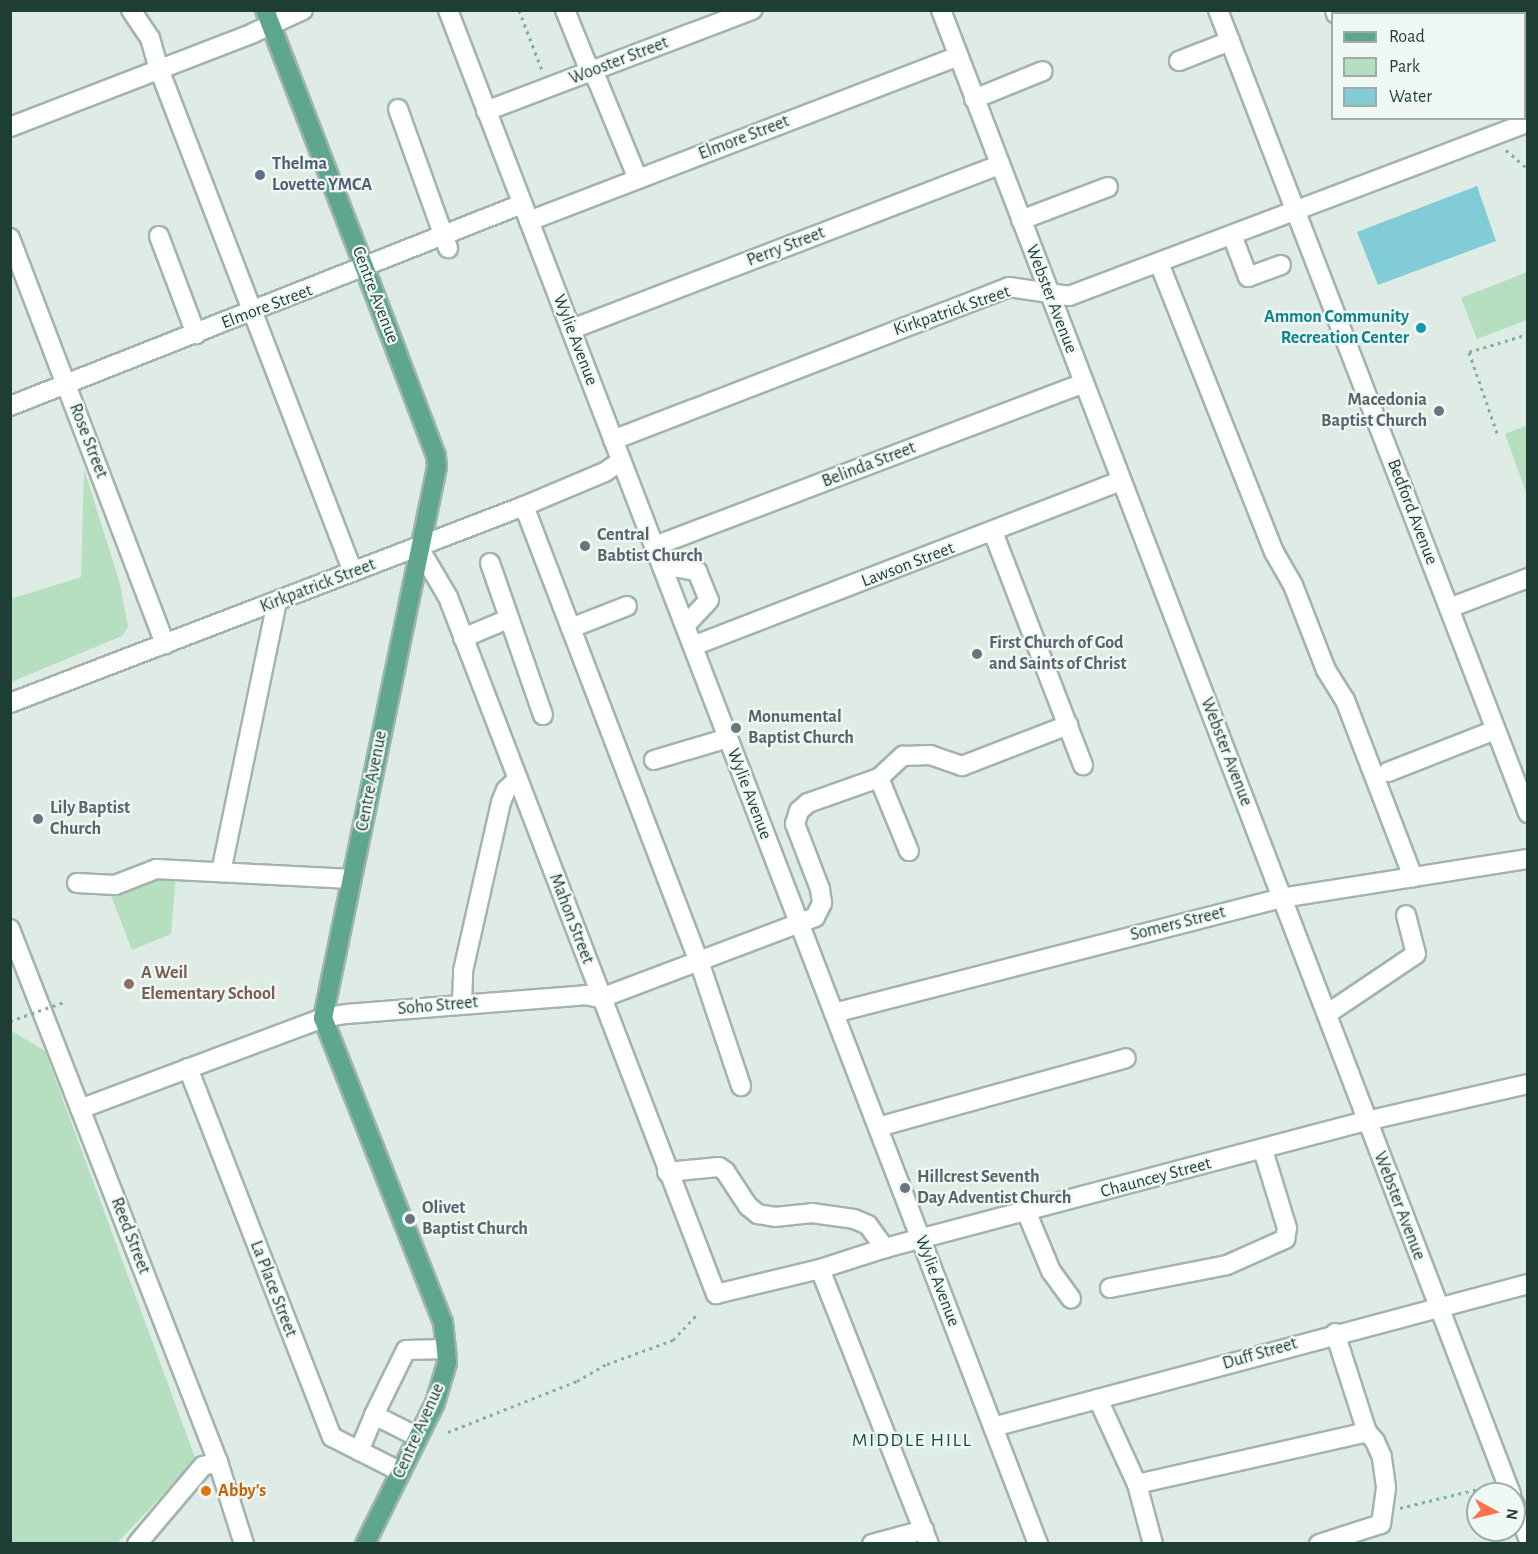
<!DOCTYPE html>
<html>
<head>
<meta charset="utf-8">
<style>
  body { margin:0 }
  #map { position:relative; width:1538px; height:1554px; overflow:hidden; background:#dfece6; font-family:"Alegreya Sans",sans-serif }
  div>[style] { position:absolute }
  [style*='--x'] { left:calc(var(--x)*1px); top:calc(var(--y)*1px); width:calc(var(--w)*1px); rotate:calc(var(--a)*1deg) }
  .green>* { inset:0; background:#b5dfbf }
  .water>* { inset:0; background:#81ccd7 }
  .path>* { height:3px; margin-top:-1.5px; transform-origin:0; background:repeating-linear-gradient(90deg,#7cb2a0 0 3px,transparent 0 7.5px) }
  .roads { filter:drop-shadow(2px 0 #a1b4ad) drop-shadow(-2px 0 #a1b4ad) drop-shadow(0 2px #a1b4ad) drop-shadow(0 -2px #a1b4ad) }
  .minor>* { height:18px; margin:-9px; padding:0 9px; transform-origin:9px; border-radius:9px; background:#fff }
  .major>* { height:18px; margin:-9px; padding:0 9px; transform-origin:9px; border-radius:9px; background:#5fa691 }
  .path-bridge>* { height:3px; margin-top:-1.5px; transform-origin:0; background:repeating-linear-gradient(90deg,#7cb2a0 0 3px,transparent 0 7.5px) }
  .dots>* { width:16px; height:16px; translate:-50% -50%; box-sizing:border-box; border:3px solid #f0f8f4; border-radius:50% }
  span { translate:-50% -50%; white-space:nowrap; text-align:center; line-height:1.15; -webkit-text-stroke:4.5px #f0f8f4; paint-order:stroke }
  .street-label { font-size:18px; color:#1e3d34 }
  .service-label { font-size:18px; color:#4e5e75; font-weight:700 }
  .left { translate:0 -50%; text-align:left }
  .culture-label { font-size:18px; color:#0d838f; font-weight:700 }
  .right { translate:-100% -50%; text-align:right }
  .worship-label { font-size:18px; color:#5b616d; font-weight:700 }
  .education-label { font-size:18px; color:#785e54; font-weight:700 }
  .food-label { font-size:18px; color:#c56008; font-weight:700 }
  .neighbourhood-label { font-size:20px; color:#195142; letter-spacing:1.5px }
  .frame { position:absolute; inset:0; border:12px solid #1e3d34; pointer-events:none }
  .legend { position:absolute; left:1331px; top:12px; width:195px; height:108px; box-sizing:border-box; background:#f0f8f4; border:2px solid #9cada7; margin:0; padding:8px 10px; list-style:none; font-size:18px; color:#1e3d34 }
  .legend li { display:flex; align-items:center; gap:12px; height:30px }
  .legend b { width:30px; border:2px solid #9cada7 }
  .north { position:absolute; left:1466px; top:1482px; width:60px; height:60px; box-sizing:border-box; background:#f0f8f4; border:2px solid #9cada7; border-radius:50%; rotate:98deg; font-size:16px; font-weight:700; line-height:24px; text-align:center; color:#1e3d34 }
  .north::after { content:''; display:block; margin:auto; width:21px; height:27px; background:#ff714a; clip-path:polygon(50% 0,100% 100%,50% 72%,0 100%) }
</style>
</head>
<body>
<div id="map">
  <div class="green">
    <div style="clip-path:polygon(1527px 272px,1527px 320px,1477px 339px,1461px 298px)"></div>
    <div style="clip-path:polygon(1527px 425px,1528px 491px,1526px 492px,1505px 434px)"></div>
    <div style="clip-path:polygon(84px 469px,120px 584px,128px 627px,122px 636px,11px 682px,11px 599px,81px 577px)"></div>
    <div style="clip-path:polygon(163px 875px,176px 876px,171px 934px,132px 950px,111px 896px)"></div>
    <div style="clip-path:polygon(10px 1030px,45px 1051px,196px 1460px,117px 1543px,11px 1543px)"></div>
  </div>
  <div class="water">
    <div style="clip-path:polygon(1477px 186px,1496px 241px,1378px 285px,1357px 232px)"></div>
  </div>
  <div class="path">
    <div style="--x:519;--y:10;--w:67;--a:69.1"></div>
    <div style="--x:1506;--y:150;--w:29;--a:41"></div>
    <div style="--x:1497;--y:433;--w:86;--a:-109.1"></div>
    <div style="--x:1469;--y:352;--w:62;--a:-17"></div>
    <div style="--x:448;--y:1432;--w:139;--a:-21.6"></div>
    <div style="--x:577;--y:1381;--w:34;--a:-30"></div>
    <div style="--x:607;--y:1364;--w:70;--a:-20"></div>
    <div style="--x:673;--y:1340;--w:35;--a:-47"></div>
    <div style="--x:1400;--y:1508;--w:93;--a:-13.7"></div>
  </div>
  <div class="roads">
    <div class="minor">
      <div style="--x:131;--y:10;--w:34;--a:56"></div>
      <div style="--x:150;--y:38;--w:32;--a:74"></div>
      <div style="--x:159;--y:69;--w:539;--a:68.91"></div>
      <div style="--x:448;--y:10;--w:1644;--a:68.96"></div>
      <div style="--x:565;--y:10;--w:56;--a:68"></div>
      <div style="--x:586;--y:62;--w:23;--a:59"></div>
      <div style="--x:598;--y:82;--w:105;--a:67.6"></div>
      <div style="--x:941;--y:10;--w:1590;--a:68.99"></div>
      <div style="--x:1218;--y:10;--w:861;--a:68.89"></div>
      <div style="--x:1335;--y:10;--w:4;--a:76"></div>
      <div style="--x:1491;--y:10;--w:4;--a:76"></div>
      <div style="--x:1524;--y:26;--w:4;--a:-27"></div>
      <div style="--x:1179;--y:61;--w:55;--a:-21.4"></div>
      <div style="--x:974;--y:99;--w:74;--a:-22.1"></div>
      <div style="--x:1524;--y:99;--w:8;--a:60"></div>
      <div style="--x:398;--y:109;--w:148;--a:70.2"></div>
      <div style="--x:486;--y:111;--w:285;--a:-20.8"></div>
      <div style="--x:10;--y:127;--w:261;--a:-21.1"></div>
      <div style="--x:253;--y:33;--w:55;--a:-24.7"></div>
      <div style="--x:1021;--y:220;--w:93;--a:-20.8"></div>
      <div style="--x:529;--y:221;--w:460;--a:-21"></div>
      <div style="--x:1232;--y:235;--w:45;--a:69.1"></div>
      <div style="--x:1248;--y:277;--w:35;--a:-20"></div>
      <div style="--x:159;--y:236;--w:105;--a:69.3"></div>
      <div style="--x:10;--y:238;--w:435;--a:69.1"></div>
      <div style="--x:1159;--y:263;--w:311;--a:68.3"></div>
      <div style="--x:1274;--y:552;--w:38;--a:60"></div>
      <div style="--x:1293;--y:585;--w:91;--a:68.8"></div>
      <div style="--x:1326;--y:670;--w:36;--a:58"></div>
      <div style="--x:1345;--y:700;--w:190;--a:69"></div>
      <div style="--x:572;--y:329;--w:458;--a:-21"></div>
      <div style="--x:10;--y:406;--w:550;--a:-21.53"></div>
      <div style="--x:613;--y:440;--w:425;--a:-21.1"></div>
      <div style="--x:1009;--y:287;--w:61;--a:8.5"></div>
      <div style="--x:1069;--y:296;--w:491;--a:-20.7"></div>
      <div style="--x:524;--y:506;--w:487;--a:69"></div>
      <div style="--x:699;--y:961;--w:132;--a:71.4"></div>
      <div style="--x:993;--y:532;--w:250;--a:68.9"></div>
      <div style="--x:655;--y:546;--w:459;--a:-20.8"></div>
      <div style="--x:419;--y:548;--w:57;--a:59.4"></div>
      <div style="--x:448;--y:597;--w:747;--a:68.97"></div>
      <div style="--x:716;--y:1294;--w:107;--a:-13.5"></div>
      <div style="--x:820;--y:1269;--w:68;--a:-17.9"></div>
      <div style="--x:885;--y:1248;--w:497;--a:-14.8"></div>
      <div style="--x:1366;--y:1121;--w:166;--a:-12.9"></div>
      <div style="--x:490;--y:563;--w:161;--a:70.8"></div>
      <div style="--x:662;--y:565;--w:36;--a:10"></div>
      <div style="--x:697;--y:571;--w:31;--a:68"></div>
      <div style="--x:709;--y:600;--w:35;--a:133"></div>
      <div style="--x:1449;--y:608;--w:85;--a:-20.8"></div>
      <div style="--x:571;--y:628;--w:60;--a:-21.4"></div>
      <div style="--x:463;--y:638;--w:49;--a:-22.9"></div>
      <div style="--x:693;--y:646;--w:459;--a:-21.1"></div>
      <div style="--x:10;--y:703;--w:550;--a:-20.97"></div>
      <div style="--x:524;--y:506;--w:88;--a:-22.8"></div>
      <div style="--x:605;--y:472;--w:19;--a:-35"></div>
      <div style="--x:654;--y:760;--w:77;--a:-16.6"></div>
      <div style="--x:1388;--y:772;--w:115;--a:-21.4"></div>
      <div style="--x:879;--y:778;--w:79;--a:67.7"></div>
      <div style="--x:221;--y:872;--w:277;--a:-78.3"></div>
      <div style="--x:77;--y:883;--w:38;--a:3"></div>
      <div style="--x:115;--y:885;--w:44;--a:-21.3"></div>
      <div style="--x:156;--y:869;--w:196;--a:2.9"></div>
      <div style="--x:10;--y:929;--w:572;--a:68.68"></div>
      <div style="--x:218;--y:1462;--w:86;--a:72.4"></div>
      <div style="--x:462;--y:1004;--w:33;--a:-88"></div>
      <div style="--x:463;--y:971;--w:173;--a:-77.3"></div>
      <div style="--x:501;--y:802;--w:13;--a:-67"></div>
      <div style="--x:506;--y:790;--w:16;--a:-43"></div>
      <div style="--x:834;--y:1013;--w:462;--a:-14.4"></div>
      <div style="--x:1281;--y:898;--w:250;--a:-9"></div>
      <div style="--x:1327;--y:1014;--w:107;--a:-34"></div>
      <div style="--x:1416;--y:954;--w:40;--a:-104.4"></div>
      <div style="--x:188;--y:1068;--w:396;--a:68.7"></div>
      <div style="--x:332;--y:1437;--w:77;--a:26.9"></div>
      <div style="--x:80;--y:1109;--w:259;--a:-20.5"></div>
      <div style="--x:323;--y:1018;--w:23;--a:-10"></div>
      <div style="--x:346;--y:1014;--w:240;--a:-4.5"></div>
      <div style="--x:585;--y:995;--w:16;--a:11"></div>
      <div style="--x:601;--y:998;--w:229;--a:-20.7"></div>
      <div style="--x:815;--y:917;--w:16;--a:-63"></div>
      <div style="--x:822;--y:903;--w:14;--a:-98"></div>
      <div style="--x:820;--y:889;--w:70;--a:-111"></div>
      <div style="--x:795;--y:824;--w:14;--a:-73"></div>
      <div style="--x:799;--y:811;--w:12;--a:-42"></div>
      <div style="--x:808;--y:803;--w:75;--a:-19.4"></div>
      <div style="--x:879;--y:778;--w:33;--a:-43"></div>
      <div style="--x:903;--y:756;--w:27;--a:-2"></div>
      <div style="--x:930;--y:755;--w:34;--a:19"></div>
      <div style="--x:962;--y:766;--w:114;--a:-21.1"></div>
      <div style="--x:878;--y:1127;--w:257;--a:-15.5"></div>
      <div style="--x:667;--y:1172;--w:52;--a:-5.5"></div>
      <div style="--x:719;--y:1167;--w:7;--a:34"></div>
      <div style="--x:725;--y:1171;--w:42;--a:56.7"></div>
      <div style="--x:748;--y:1206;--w:13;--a:39"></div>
      <div style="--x:758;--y:1214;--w:17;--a:10"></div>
      <div style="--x:775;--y:1217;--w:37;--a:-6"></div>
      <div style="--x:812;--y:1213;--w:42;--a:8.1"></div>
      <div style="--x:854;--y:1219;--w:15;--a:23"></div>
      <div style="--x:868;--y:1225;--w:29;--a:54"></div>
      <div style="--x:1026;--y:1211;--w:65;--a:67.4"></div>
      <div style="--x:1051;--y:1271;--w:34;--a:54"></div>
      <div style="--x:820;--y:1269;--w:296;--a:68.4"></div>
      <div style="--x:1110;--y:1288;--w:119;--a:-11.1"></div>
      <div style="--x:1227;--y:1265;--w:64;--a:-24.1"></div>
      <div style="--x:1285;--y:1239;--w:11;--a:-80"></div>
      <div style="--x:1287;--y:1228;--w:82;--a:-107.1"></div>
      <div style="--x:1098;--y:1399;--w:94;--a:65.4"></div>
      <div style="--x:1137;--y:1484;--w:62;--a:75.1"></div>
      <div style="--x:374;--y:1415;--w:49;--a:26.6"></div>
      <div style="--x:993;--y:1427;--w:554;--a:-14.96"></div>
      <div style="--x:359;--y:1451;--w:39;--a:-67"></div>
      <div style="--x:374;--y:1415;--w:72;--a:-63.8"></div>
      <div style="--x:406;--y:1350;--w:40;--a:-1.4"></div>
      <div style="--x:1137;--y:1484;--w:236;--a:-12.7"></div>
      <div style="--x:1514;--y:1503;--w:38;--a:68"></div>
      <div style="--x:137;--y:1544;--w:102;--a:-49.8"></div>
      <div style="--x:203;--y:1466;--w:16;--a:-15"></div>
      <div style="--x:872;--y:1544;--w:54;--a:-15.1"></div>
      <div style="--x:1319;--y:1544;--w:65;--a:-17.9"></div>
      <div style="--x:1381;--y:1524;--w:37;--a:-82"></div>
      <div style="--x:1386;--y:1487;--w:30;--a:-98"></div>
      <div style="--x:1382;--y:1457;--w:17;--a:-114"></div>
      <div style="--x:1375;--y:1441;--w:12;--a:-132"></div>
      <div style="--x:1367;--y:1432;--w:104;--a:-107.9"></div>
    </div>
    <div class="major">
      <div style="--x:265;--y:10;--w:292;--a:68.9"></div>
      <div style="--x:370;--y:282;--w:186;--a:69.2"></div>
      <div style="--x:436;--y:456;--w:11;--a:85"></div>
      <div style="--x:437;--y:467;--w:563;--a:101.69"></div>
      <div style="--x:323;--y:1018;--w:327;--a:68.5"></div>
      <div style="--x:443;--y:1322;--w:27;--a:84"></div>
      <div style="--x:446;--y:1349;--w:14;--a:86"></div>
      <div style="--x:447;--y:1363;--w:42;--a:106.7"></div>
      <div style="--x:435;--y:1403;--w:157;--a:116.4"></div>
    </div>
  </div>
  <div class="path-bridge">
    <div style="--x:10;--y:1021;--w:60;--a:-19.3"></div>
  </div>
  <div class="dots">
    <div style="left:260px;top:175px;background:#5c6f8a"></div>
    <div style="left:1421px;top:328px;background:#0f9aa8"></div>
    <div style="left:1439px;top:411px;background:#6b7280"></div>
    <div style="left:585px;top:546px;background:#6b7280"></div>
    <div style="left:977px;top:654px;background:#6b7280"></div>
    <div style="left:736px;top:728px;background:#6b7280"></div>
    <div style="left:38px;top:819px;background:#6b7280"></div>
    <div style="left:129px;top:984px;background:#8d6e63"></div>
    <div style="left:905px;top:1188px;background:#6b7280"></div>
    <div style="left:410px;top:1219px;background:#6b7280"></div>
    <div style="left:206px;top:1491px;background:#e8710a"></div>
  </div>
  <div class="street-label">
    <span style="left:619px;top:61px;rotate:-21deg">Wooster Street</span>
    <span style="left:744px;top:138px;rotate:-21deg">Elmore Street</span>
    <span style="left:786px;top:247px;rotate:-21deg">Perry Street</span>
    <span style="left:375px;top:295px;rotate:69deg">Centre Avenue</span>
    <span style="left:1051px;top:299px;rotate:69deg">Webster Avenue</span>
    <span style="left:267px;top:307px;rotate:-21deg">Elmore Street</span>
    <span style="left:952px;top:311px;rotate:-19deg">Kirkpatrick Street</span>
    <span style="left:575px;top:340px;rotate:69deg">Wylie Avenue</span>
    <span style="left:88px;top:441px;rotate:69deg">Rose Street</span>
    <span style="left:869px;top:465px;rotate:-21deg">Belinda Street</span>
    <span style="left:1412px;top:512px;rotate:69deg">Bedford Avenue</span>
    <span style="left:908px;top:565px;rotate:-21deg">Lawson Street</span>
    <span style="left:318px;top:586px;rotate:-21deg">Kirkpatrick Street</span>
    <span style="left:1226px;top:752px;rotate:69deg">Webster Avenue</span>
    <span style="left:372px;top:781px;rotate:-79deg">Centre Avenue</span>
    <span style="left:749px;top:794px;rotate:69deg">Wylie Avenue</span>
    <span style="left:571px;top:919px;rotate:69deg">Mahon Street</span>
    <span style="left:1178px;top:924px;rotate:-14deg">Somers Street</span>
    <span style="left:438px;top:1006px;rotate:-5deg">Soho Street</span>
    <span style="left:1156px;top:1178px;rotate:-15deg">Chauncey Street</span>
    <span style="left:1399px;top:1206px;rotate:69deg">Webster Avenue</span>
    <span style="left:130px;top:1236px;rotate:69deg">Reed Street</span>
    <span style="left:937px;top:1281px;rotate:69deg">Wylie Avenue</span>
    <span style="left:273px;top:1289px;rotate:69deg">La Place Street</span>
    <span style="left:1260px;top:1354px;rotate:-16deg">Duff Street</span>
    <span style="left:419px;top:1431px;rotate:-66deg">Centre Avenue</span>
  </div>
  <div class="service-label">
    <span class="left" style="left:272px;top:175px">Thelma<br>Lovette YMCA</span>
  </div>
  <div class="culture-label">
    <span class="right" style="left:1409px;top:328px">Ammon Community<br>Recreation Center</span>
  </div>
  <div class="worship-label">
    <span class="right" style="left:1427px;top:411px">Macedonia<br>Baptist Church</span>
    <span class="left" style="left:597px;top:546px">Central<br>Babtist Church</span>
    <span class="left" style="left:989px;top:654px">First Church of God<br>and Saints of Christ</span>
    <span class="left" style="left:748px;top:728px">Monumental<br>Baptist Church</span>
    <span class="left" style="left:50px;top:819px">Lily Baptist<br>Church</span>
    <span class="left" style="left:917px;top:1188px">Hillcrest Seventh<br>Day Adventist Church</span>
    <span class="left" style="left:422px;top:1219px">Olivet<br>Baptist Church</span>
  </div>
  <div class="education-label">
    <span class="left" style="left:141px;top:984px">A Weil<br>Elementary School</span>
  </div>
  <div class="food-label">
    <span class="left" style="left:218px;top:1491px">Abby's</span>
  </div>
  <div class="neighbourhood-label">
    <span style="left:912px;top:1440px">MIDDLE HILL</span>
  </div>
  <div class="frame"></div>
  <ul class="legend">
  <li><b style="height:8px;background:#5fa691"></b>Road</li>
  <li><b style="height:16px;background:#b5dfbf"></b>Park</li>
  <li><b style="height:16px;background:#81ccd7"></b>Water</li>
  </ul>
  <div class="north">N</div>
</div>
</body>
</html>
